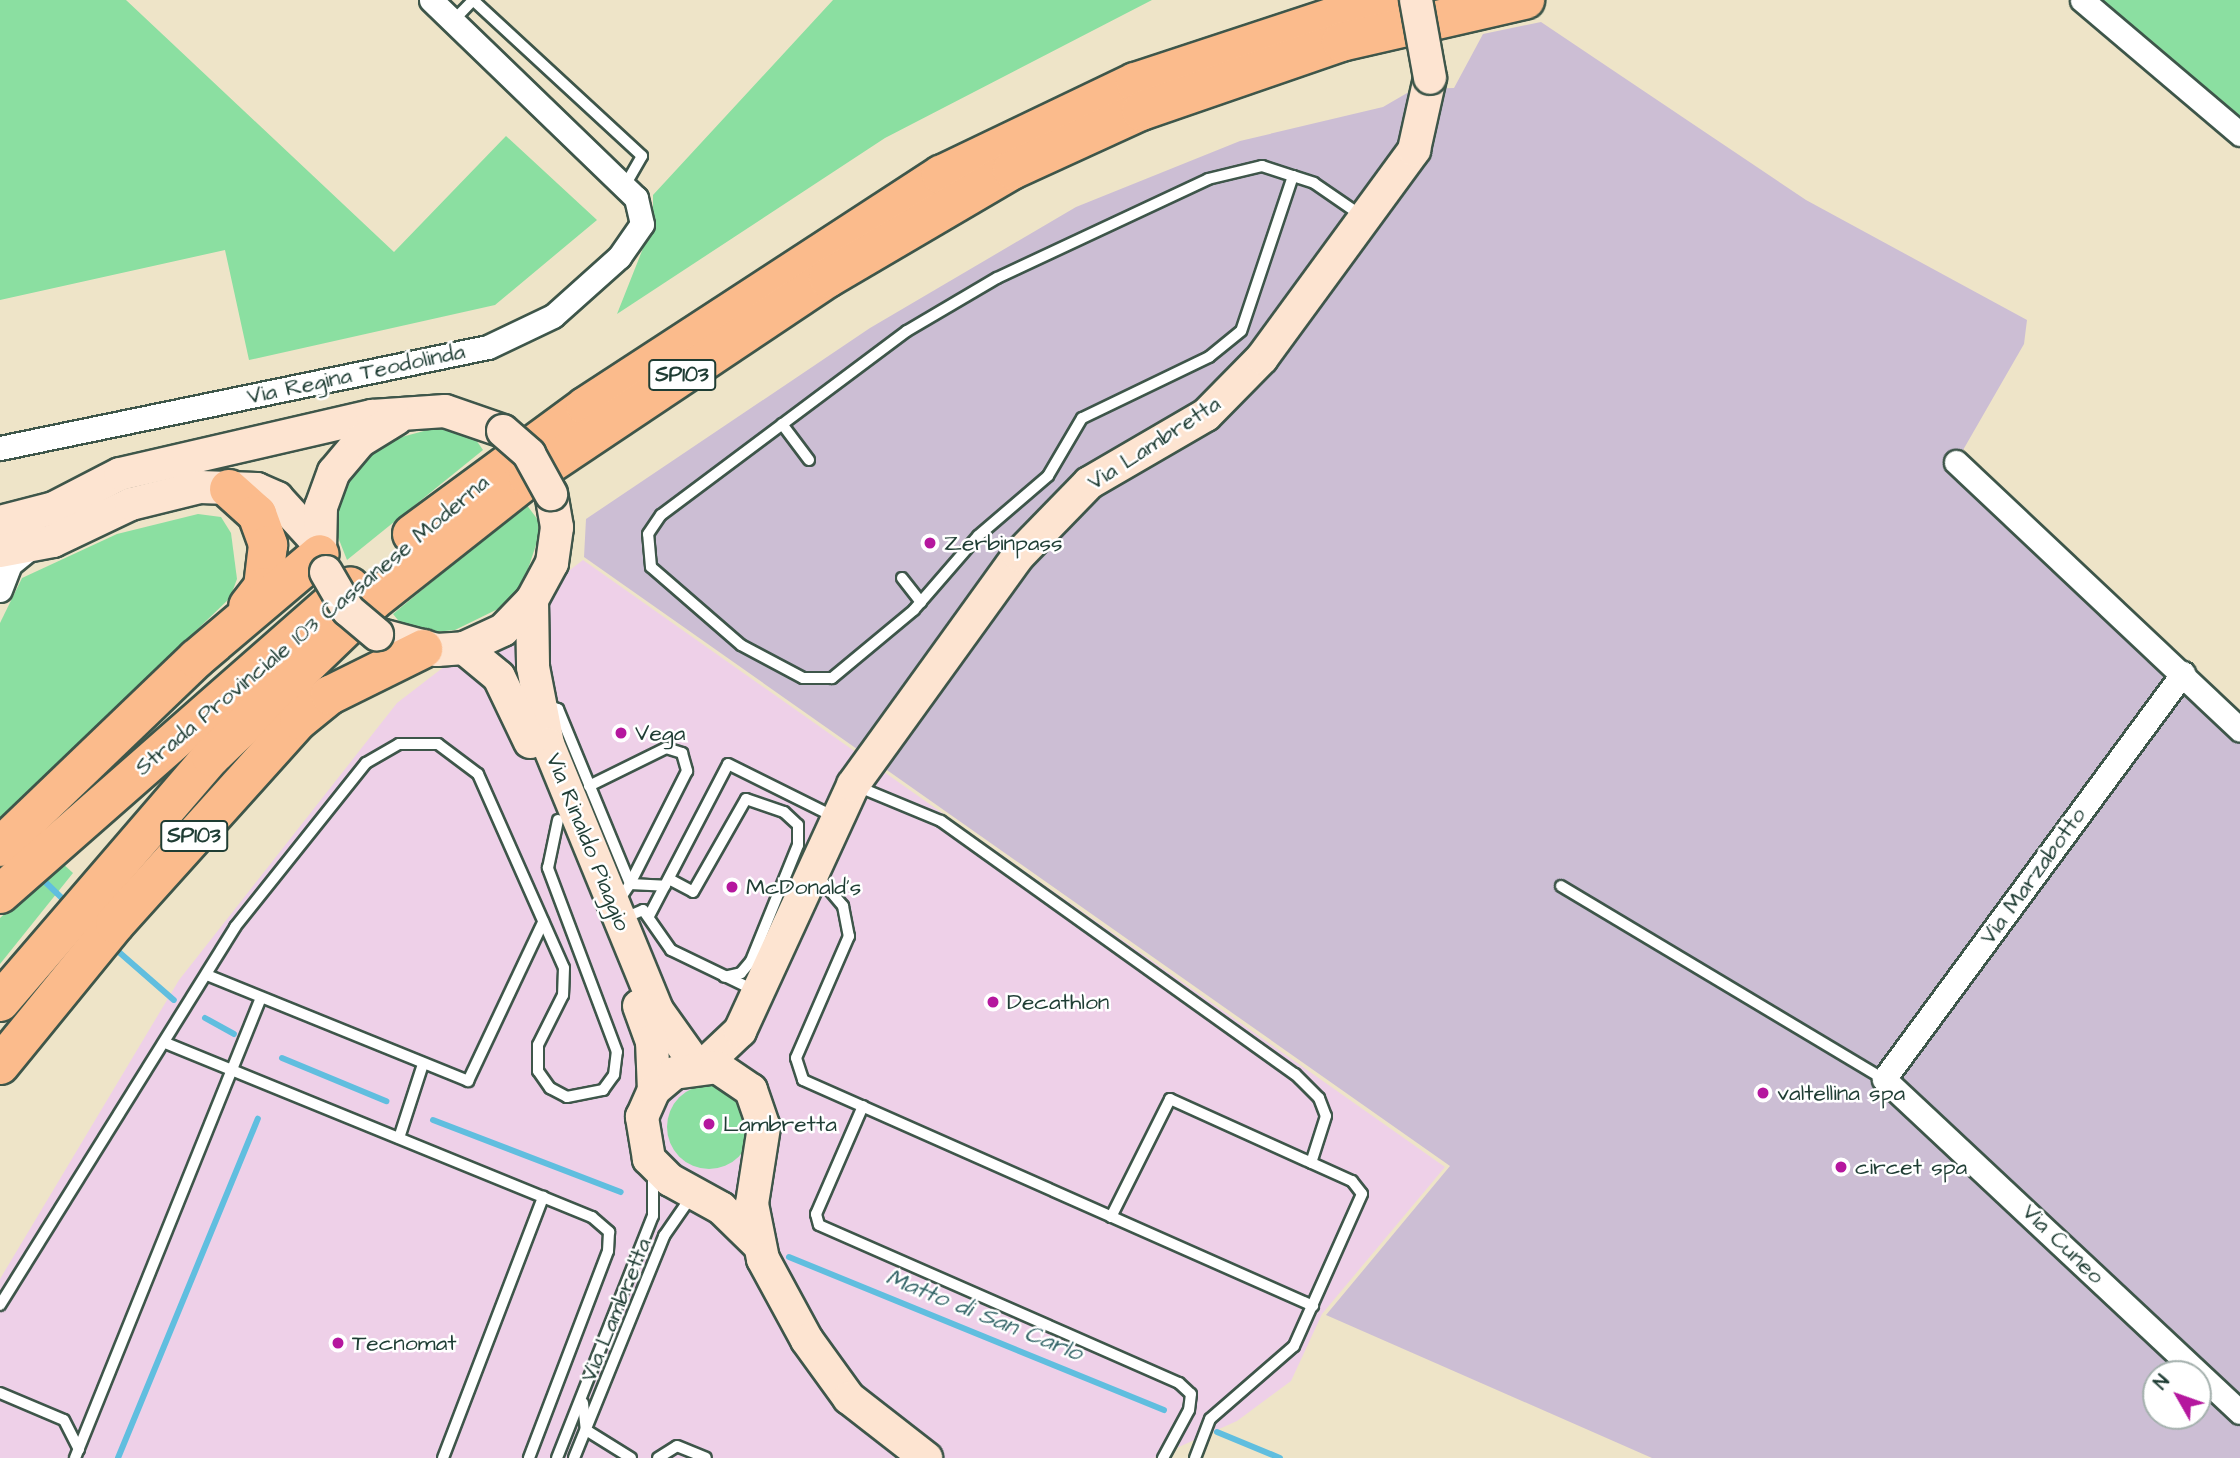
<!DOCTYPE html>
<html>
<head>
<meta charset="utf-8">
<style>
  body { margin:0 }
  #map { position:relative; width:2240px; height:1458px; overflow:hidden; background:#eee4c8; font-family:"Architects Daughter",sans-serif }
  div>[style] { position:absolute }
  [style*='--x'] { left:calc(var(--x)*1px); top:calc(var(--y)*1px); width:calc(var(--w)*1px); rotate:calc(var(--a)*1deg) }
  .built>* { inset:0; background:#eed0e8 }
  .industrial>* { inset:0; background:#ccbed4 }
  .green>* { inset:0; background:#8bdfa1 }
  .round { border-radius:50% }
  .stream>* { height:6px; margin:-3px; padding:0 3px; transform-origin:3px; border-radius:3px; background:#60bedf }
  .roads { filter:drop-shadow(2px 0 #3e564a) drop-shadow(-2px 0 #3e564a) drop-shadow(0 2px #3e564a) drop-shadow(0 -2px #3e564a) }
  .lane>* { height:10px; margin:-5px; padding:0 5px; transform-origin:5px; border-radius:5px; background:#fff }
  .street>* { height:23px; margin:-11.5px; padding:0 11.5px; transform-origin:11.5px; border-radius:11.5px; background:#fff }
  .secondary>* { height:32px; margin:-16px; padding:0 16px; transform-origin:16px; border-radius:16px; background:#fde4d1 }
  .highway>* { height:38px; margin:-19px; padding:0 19px; transform-origin:19px; border-radius:19px; background:#fbbb8c }
  .bridges { filter:drop-shadow(2px 0 #3e564a) drop-shadow(-2px 0 #3e564a) drop-shadow(0 2px #3e564a) drop-shadow(0 -2px #3e564a) }
  .secondary-bridge>* { height:32px; margin:-16px; padding:0 16px; transform-origin:16px; border-radius:16px; background:#fde4d1 }
  .dots>* { width:19px; height:19px; translate:-50% -50%; box-sizing:border-box; border:4px solid #fff; border-radius:50% }
  span { translate:-50% -50%; white-space:nowrap; text-align:center; line-height:1.15; -webkit-text-stroke:5px #fff; paint-order:stroke }
  .shield-label span { padding:2px 5px; background:#fff; border:2px solid; border-radius:5px; -webkit-text-stroke-width:0 }
  .shield-label { font-size:21px; color:#1f3d34; font-weight:700 }
  .street-label { font-size:23px; color:#1f3d34 }
  .poi-label { font-size:23px; color:#1f3d34 }
  .left { translate:0 -50%; text-align:left }
  .water-label { font-size:24px; color:#326467; font-style:italic }
  .north { position:absolute; left:2142px; top:1360px; width:70px; height:70px; box-sizing:border-box; background:#fff; border:2px solid #a5b1ae; border-radius:50%; rotate:310deg; font-size:19px; font-weight:700; line-height:28px; text-align:center; color:#1f3d34 }
  .north::after { content:''; display:block; margin:auto; width:24px; height:32px; background:#b5179e; clip-path:polygon(50% 0,100% 100%,50% 72%,0 100%) }
</style>
</head>
<body>
<div id="map">
  <div class="built">
    <div style="clip-path:polygon(583px 560px,1445px 1167px,1322px 1314px,1291px 1381px,1237px 1421px,1154px 1458px,0 1458px,0 1279px,179px 980px,397px 703px)"></div>
  </div>
  <div class="industrial">
    <div style="clip-path:polygon(evenodd,1541px 22px,1806px 200px,2027px 320px,2024px 344px,1955px 464px,2240px 732px,2240px 1458px,1652px 1458px,1326px 1315px,1450px 1166px,584px 557px,586px 519px,870px 328px,1076px 207px,1240px 141px,1383px 107px,1414px 89px,1454px 88px,1483px 34px,1541px 22px,2156px 1374px,2198px 1374px,2198px 1416px,2156px 1416px,2156px 1374px)"></div>
  </div>
  <div class="green">
    <div style="clip-path:polygon(0 0,126px 0,394px 252px,506px 136px,597px 220px,495px 305px,249px 360px,225px 250px,0 300px)"></div>
    <div style="clip-path:polygon(833px 0,1152px 0,885px 138px,617px 314px,653px 223px,653px 195px)"></div>
    <div style="clip-path:polygon(2081px 0,2240px 0,2240px 134px)"></div>
    <div style="clip-path:polygon(435px 428px,474px 437px,483px 450px,347px 560px,334px 527px,347px 480px,383px 442px)"></div>
    <div style="clip-path:polygon(526px 504px,538px 520px,538px 539px,523px 584px,506px 605px,455px 630px,424px 633px,402px 625px,393px 614px)"></div>
    <div style="clip-path:polygon(198px 514px,221px 517px,231px 533px,237px 579px,230px 598px,0 819px,0 623px,22px 578px,117px 534px)"></div>
    <div style="clip-path:polygon(61px 862px,73px 873px,0 964px,0 918px)"></div>
    <div class="round" style="left:667px;top:1085px;width:84px;height:84px"></div>
  </div>
  <div class="stream">
    <div style="--x:39;--y:876;--w:42;--a:44"></div>
    <div style="--x:112;--y:946;--w:82;--a:41.1"></div>
    <div style="--x:205;--y:1018;--w:33;--a:29"></div>
    <div style="--x:282;--y:1058;--w:113;--a:22.5"></div>
    <div style="--x:433;--y:1120;--w:201;--a:21"></div>
    <div style="--x:789;--y:1257;--w:405;--a:22.2"></div>
    <div style="--x:1217;--y:1432;--w:68;--a:22.4"></div>
    <div style="--x:118;--y:1458;--w:367;--a:-67.6"></div>
  </div>
  <div class="roads">
    <div class="lane">
      <div style="--x:473;--y:0;--w:230;--a:42.7"></div>
      <div style="--x:642;--y:156;--w:36;--a:120"></div>
      <div style="--x:453;--y:21;--w:29;--a:-46"></div>
      <div style="--x:1293;--y:176;--w:163;--a:108.5"></div>
      <div style="--x:1241;--y:331;--w:41;--a:140.9"></div>
      <div style="--x:1209;--y:357;--w:141;--a:154.3"></div>
      <div style="--x:1082;--y:418;--w:67;--a:120.4"></div>
      <div style="--x:1048;--y:476;--w:92;--a:139.4"></div>
      <div style="--x:978;--y:536;--w:98;--a:130.9"></div>
      <div style="--x:914;--y:610;--w:107;--a:140.3"></div>
      <div style="--x:832;--y:678;--w:29;--a:180"></div>
      <div style="--x:803;--y:678;--w:70;--a:-152"></div>
      <div style="--x:741;--y:645;--w:119;--a:-139.1"></div>
      <div style="--x:651;--y:567;--w:33;--a:-95"></div>
      <div style="--x:648;--y:534;--w:23;--a:-56"></div>
      <div style="--x:661;--y:515;--w:307;--a:-36.8"></div>
      <div style="--x:907;--y:331;--w:104;--a:-30.5"></div>
      <div style="--x:997;--y:278;--w:233;--a:-25.1"></div>
      <div style="--x:1208;--y:179;--w:56;--a:-13.5"></div>
      <div style="--x:1262;--y:166;--w:33;--a:18"></div>
      <div style="--x:1293;--y:176;--w:22;--a:18"></div>
      <div style="--x:1314;--y:183;--w:58;--a:34.5"></div>
      <div style="--x:782;--y:424;--w:45;--a:53.1"></div>
      <div style="--x:902;--y:578;--w:31;--a:52"></div>
      <div style="--x:544;--y:704;--w:15;--a:20"></div>
      <div style="--x:558;--y:709;--w:189;--a:67.6"></div>
      <div style="--x:630;--y:884;--w:22;--a:124"></div>
      <div style="--x:589;--y:786;--w:86;--a:-26.3"></div>
      <div style="--x:666;--y:748;--w:17;--a:17"></div>
      <div style="--x:682;--y:753;--w:19;--a:74"></div>
      <div style="--x:687;--y:771;--w:127;--a:116.8"></div>
      <div style="--x:630;--y:884;--w:35;--a:3"></div>
      <div style="--x:866;--y:790;--w:81;--a:22.5"></div>
      <div style="--x:941;--y:821;--w:435;--a:35.6"></div>
      <div style="--x:1295;--y:1074;--w:34;--a:45"></div>
      <div style="--x:1319;--y:1098;--w:19;--a:69"></div>
      <div style="--x:1326;--y:1116;--w:49;--a:107.7"></div>
      <div style="--x:669;--y:879;--w:27;--a:28"></div>
      <div style="--x:693;--y:892;--w:107;--a:-60.3"></div>
      <div style="--x:746;--y:799;--w:40;--a:18.9"></div>
      <div style="--x:784;--y:812;--w:19;--a:43"></div>
      <div style="--x:798;--y:825;--w:20;--a:90"></div>
      <div style="--x:798;--y:845;--w:125;--a:112.1"></div>
      <div style="--x:751;--y:961;--w:16;--a:130"></div>
      <div style="--x:741;--y:973;--w:17;--a:167"></div>
      <div style="--x:822;--y:881;--w:33;--a:50"></div>
      <div style="--x:843;--y:906;--w:31;--a:79"></div>
      <div style="--x:849;--y:936;--w:133;--a:113.5"></div>
      <div style="--x:796;--y:1058;--w:23;--a:72"></div>
      <div style="--x:803;--y:1080;--w:558;--a:23.9"></div>
      <div style="--x:1561;--y:886;--w:376;--a:30.9"></div>
      <div style="--x:649;--y:916;--w:171;--a:-62.5"></div>
      <div style="--x:728;--y:764;--w:119;--a:26.4"></div>
      <div style="--x:622;--y:919;--w:23;--a:-23"></div>
      <div style="--x:643;--y:910;--w:49;--a:55"></div>
      <div style="--x:671;--y:950;--w:92;--a:25.7"></div>
      <div style="--x:207;--y:975;--w:282;--a:22.1"></div>
      <div style="--x:468;--y:1081;--w:176;--a:-64.7"></div>
      <div style="--x:168;--y:1044;--w:458;--a:22.2"></div>
      <div style="--x:592;--y:1217;--w:23;--a:41"></div>
      <div style="--x:609;--y:1232;--w:19;--a:93"></div>
      <div style="--x:608;--y:1251;--w:222;--a:110.9"></div>
      <div style="--x:863;--y:1106;--w:118;--a:113.5"></div>
      <div style="--x:816;--y:1214;--w:11;--a:75"></div>
      <div style="--x:819;--y:1225;--w:393;--a:23.7"></div>
      <div style="--x:1179;--y:1383;--w:16;--a:43"></div>
      <div style="--x:1191;--y:1394;--w:16;--a:97"></div>
      <div style="--x:1189;--y:1410;--w:55;--a:118.4"></div>
      <div style="--x:399;--y:1138;--w:78;--a:-72"></div>
      <div style="--x:1111;--y:1217;--w:132;--a:-63.4"></div>
      <div style="--x:1170;--y:1099;--w:200;--a:24.3"></div>
      <div style="--x:1352;--y:1181;--w:16;--a:52"></div>
      <div style="--x:1362;--y:1194;--w:167;--a:114.1"></div>
      <div style="--x:1294;--y:1346;--w:111;--a:139"></div>
      <div style="--x:1210;--y:1419;--w:42;--a:111"></div>
      <div style="--x:0;--y:1305;--w:445;--a:-58.1"></div>
      <div style="--x:235;--y:927;--w:210;--a:-51.4"></div>
      <div style="--x:366;--y:763;--w:38;--a:-30"></div>
      <div style="--x:399;--y:744;--w:39;--a:0"></div>
      <div style="--x:438;--y:744;--w:50;--a:36.9"></div>
      <div style="--x:478;--y:774;--w:212;--a:66.1"></div>
      <div style="--x:564;--y:968;--w:27;--a:92"></div>
      <div style="--x:563;--y:995;--w:56;--a:116.6"></div>
      <div style="--x:538;--y:1045;--w:26;--a:90"></div>
      <div style="--x:538;--y:1071;--w:21;--a:55"></div>
      <div style="--x:550;--y:1088;--w:19;--a:28"></div>
      <div style="--x:567;--y:1097;--w:37;--a:-11"></div>
      <div style="--x:603;--y:1090;--w:19;--a:-54"></div>
      <div style="--x:614;--y:1075;--w:23;--a:-83"></div>
      <div style="--x:617;--y:1052;--w:197;--a:-110.6"></div>
      <div style="--x:548;--y:868;--w:49;--a:-78.2"></div>
      <div style="--x:0;--y:1393;--w:69;--a:22.9"></div>
      <div style="--x:64;--y:1420;--w:33;--a:63"></div>
      <div style="--x:583;--y:1403;--w:27;--a:84"></div>
      <div style="--x:586;--y:1430;--w:53;--a:31.9"></div>
      <div style="--x:75;--y:1458;--w:495;--a:-68"></div>
      <div style="--x:443;--y:1458;--w:280;--a:-69"></div>
      <div style="--x:557;--y:1458;--w:260;--a:-68.4"></div>
      <div style="--x:653;--y:1216;--w:40;--a:-90"></div>
      <div style="--x:574;--y:1458;--w:240;--a:-67.9"></div>
      <div style="--x:664;--y:1236;--w:47;--a:-55.3"></div>
      <div style="--x:658;--y:1458;--w:22;--a:-32"></div>
      <div style="--x:677;--y:1446;--w:31;--a:22"></div>
    </div>
    <div class="street">
      <div style="--x:2082;--y:0;--w:207;--a:40.3"></div>
      <div style="--x:0;--y:448;--w:498;--a:-11.7"></div>
      <div style="--x:488;--y:347;--w:72;--a:-25.5"></div>
      <div style="--x:553;--y:316;--w:89;--a:-41.8"></div>
      <div style="--x:619;--y:257;--w:40;--a:-55.1"></div>
      <div style="--x:642;--y:224;--w:27;--a:-103"></div>
      <div style="--x:636;--y:198;--w:285;--a:-136"></div>
      <div style="--x:1956;--y:462;--w:390;--a:43.3"></div>
      <div style="--x:0;--y:590;--w:28;--a:-69"></div>
      <div style="--x:10;--y:564;--w:27;--a:-39"></div>
      <div style="--x:2183;--y:673;--w:504;--a:126.37"></div>
      <div style="--x:1884;--y:1079;--w:487;--a:43.1"></div>
    </div>
    <div class="secondary">
      <div style="--x:0;--y:522;--w:56;--a:-14.5"></div>
      <div style="--x:54;--y:508;--w:74;--a:-27.3"></div>
      <div style="--x:120;--y:474;--w:259;--a:-13"></div>
      <div style="--x:372;--y:416;--w:73;--a:-3.9"></div>
      <div style="--x:445;--y:411;--w:61;--a:19"></div>
      <div style="--x:0;--y:551;--w:54;--a:-10.7"></div>
      <div style="--x:53;--y:541;--w:86;--a:-25.4"></div>
      <div style="--x:131;--y:504;--w:71;--a:-13.8"></div>
      <div style="--x:200;--y:487;--w:57;--a:2"></div>
      <div style="--x:257;--y:489;--w:22;--a:24"></div>
      <div style="--x:277;--y:498;--w:62;--a:47.6"></div>
      <div style="--x:320;--y:551;--w:44;--a:-88.7"></div>
      <div style="--x:321;--y:507;--w:37;--a:-70"></div>
      <div style="--x:334;--y:472;--w:40;--a:-50"></div>
      <div style="--x:360;--y:441;--w:42;--a:-31.4"></div>
      <div style="--x:532;--y:600;--w:67;--a:89.1"></div>
      <div style="--x:533;--y:667;--w:78;--a:79"></div>
      <div style="--x:548;--y:744;--w:287;--a:67.7"></div>
      <div style="--x:657;--y:1010;--w:69;--a:54.5"></div>
      <div style="--x:377;--y:634;--w:62;--a:14.9"></div>
      <div style="--x:437;--y:650;--w:27;--a:-4"></div>
      <div style="--x:464;--y:648;--w:43;--a:-24.8"></div>
      <div style="--x:503;--y:630;--w:42;--a:-46"></div>
      <div style="--x:532;--y:600;--w:42;--a:-61.6"></div>
      <div style="--x:552;--y:563;--w:36;--a:-82"></div>
      <div style="--x:557;--y:527;--w:34;--a:-100"></div>
      <div style="--x:464;--y:648;--w:45;--a:39.6"></div>
      <div style="--x:499;--y:677;--w:72;--a:64.5"></div>
      <div style="--x:639;--y:1006;--w:37;--a:70"></div>
      <div style="--x:652;--y:1041;--w:49;--a:87.7"></div>
      <div style="--x:703;--y:1066;--w:51;--a:-43.4"></div>
      <div style="--x:740;--y:1031;--w:271;--a:-65.3"></div>
      <div style="--x:853;--y:785;--w:284;--a:-54.2"></div>
      <div style="--x:1019;--y:555;--w:100;--a:-45.8"></div>
      <div style="--x:1089;--y:483;--w:135;--a:-30.2"></div>
      <div style="--x:1206;--y:415;--w:80;--a:-45.5"></div>
      <div style="--x:1262;--y:358;--w:258;--a:-53.8"></div>
      <div style="--x:1414;--y:150;--w:74;--a:-77.5"></div>
      <div style="--x:757;--y:1243;--w:50;--a:-135.8"></div>
      <div style="--x:721;--y:1208;--w:58;--a:-151.2"></div>
      <div style="--x:670;--y:1180;--w:30;--a:-135"></div>
      <div style="--x:649;--y:1159;--w:43;--a:-99.5"></div>
      <div style="--x:642;--y:1117;--w:30;--a:-66"></div>
      <div style="--x:654;--y:1090;--w:26;--a:-40"></div>
      <div style="--x:674;--y:1073;--w:43;--a:-7.9"></div>
      <div style="--x:717;--y:1067;--w:41;--a:34.1"></div>
      <div style="--x:751;--y:1090;--w:39;--a:71"></div>
      <div style="--x:764;--y:1127;--w:78;--a:98.9"></div>
      <div style="--x:752;--y:1204;--w:56;--a:78.7"></div>
      <div style="--x:763;--y:1259;--w:92;--a:61.5"></div>
      <div style="--x:807;--y:1340;--w:72;--a:54.1"></div>
      <div style="--x:849;--y:1398;--w:98;--a:37.9"></div>
    </div>
    <div class="highway">
      <div style="--x:229;--y:489;--w:38;--a:42"></div>
      <div style="--x:257;--y:514;--w:33;--a:70"></div>
      <div style="--x:268;--y:545;--w:42;--a:96.8"></div>
      <div style="--x:263;--y:587;--w:24;--a:128"></div>
      <div style="--x:412;--y:534;--w:216;--a:-36.3"></div>
      <div style="--x:586;--y:406;--w:424;--a:-33.1"></div>
      <div style="--x:941;--y:175;--w:215;--a:-25.6"></div>
      <div style="--x:1135;--y:82;--w:263;--a:-18.2"></div>
      <div style="--x:0;--y:847;--w:272;--a:-43.8"></div>
      <div style="--x:196;--y:659;--w:162;--a:-40.3"></div>
      <div style="--x:0;--y:894;--w:466;--a:-41.3"></div>
      <div style="--x:0;--y:1002;--w:323;--a:-49.3"></div>
      <div style="--x:211;--y:757;--w:225;--a:-43.9"></div>
      <div style="--x:373;--y:601;--w:199;--a:-38.3"></div>
      <div style="--x:529;--y:478;--w:360;--a:-33.8"></div>
      <div style="--x:828;--y:278;--w:213;--a:-30.4"></div>
      <div style="--x:1012;--y:170;--w:142;--a:-24.6"></div>
      <div style="--x:1141;--y:111;--w:212;--a:-19"></div>
      <div style="--x:1341;--y:42;--w:189;--a:-12.9"></div>
      <div style="--x:0;--y:1065;--w:182;--a:-50.8"></div>
      <div style="--x:115;--y:924;--w:275;--a:-48"></div>
      <div style="--x:299;--y:720;--w:40;--a:-39"></div>
      <div style="--x:330;--y:695;--w:104;--a:-26.3"></div>
    </div>
  </div>
  <div class="bridges">
    <div class="secondary-bridge">
      <div style="--x:1416;--y:0;--w:79;--a:79.8"></div>
      <div style="--x:503;--y:431;--w:35;--a:41"></div>
      <div style="--x:529;--y:454;--w:46;--a:61.2"></div>
      <div style="--x:326;--y:572;--w:44;--a:59.9"></div>
      <div style="--x:348;--y:610;--w:38;--a:40"></div>
    </div>
  </div>
  <div class="dots">
    <div style="left:930px;top:543px;background:#b5179e"></div>
    <div style="left:621px;top:733px;background:#b5179e"></div>
    <div style="left:732px;top:887px;background:#b5179e"></div>
    <div style="left:993px;top:1002px;background:#b5179e"></div>
    <div style="left:1763px;top:1093px;background:#b5179e"></div>
    <div style="left:709px;top:1124px;background:#b5179e"></div>
    <div style="left:1841px;top:1167px;background:#b5179e"></div>
    <div style="left:338px;top:1343px;background:#b5179e"></div>
  </div>
  <div class="shield-label">
    <span style="left:682px;top:375px">SP103</span>
    <span style="left:194px;top:836px">SP103</span>
  </div>
  <div class="street-label">
    <span style="left:356px;top:374px;rotate:-12deg">Via Regina Teodolinda</span>
    <span style="left:1154px;top:443px;rotate:-33deg">Via Lambretta</span>
    <span style="left:312px;top:625px;rotate:-40deg">Strada Provinciale 103 Cassanese Moderna</span>
    <span style="left:588px;top:842px;rotate:68deg">Via Rinaldo Piaggio</span>
    <span style="left:2033px;top:876px;rotate:-54deg">Via Marzabotto</span>
    <span style="left:2063px;top:1244px;rotate:44deg">Via Cuneo</span>
    <span style="left:616px;top:1310px;rotate:-68deg">Via Lambretta</span>
  </div>
  <div class="poi-label">
    <span class="left" style="left:944px;top:543px">Zerbinpass</span>
    <span class="left" style="left:635px;top:733px">Vega</span>
    <span class="left" style="left:746px;top:887px">McDonald's</span>
    <span class="left" style="left:1007px;top:1002px">Decathlon</span>
    <span class="left" style="left:1777px;top:1093px">valtellina spa</span>
    <span class="left" style="left:723px;top:1124px">Lambretta</span>
    <span class="left" style="left:1855px;top:1167px">circet spa</span>
    <span class="left" style="left:352px;top:1343px">Tecnomat</span>
  </div>
  <div class="water-label">
    <span style="left:984px;top:1316px;rotate:22deg">Matto di San Carlo</span>
  </div>
  <div class="north">N</div>
</div>
</body>
</html>
